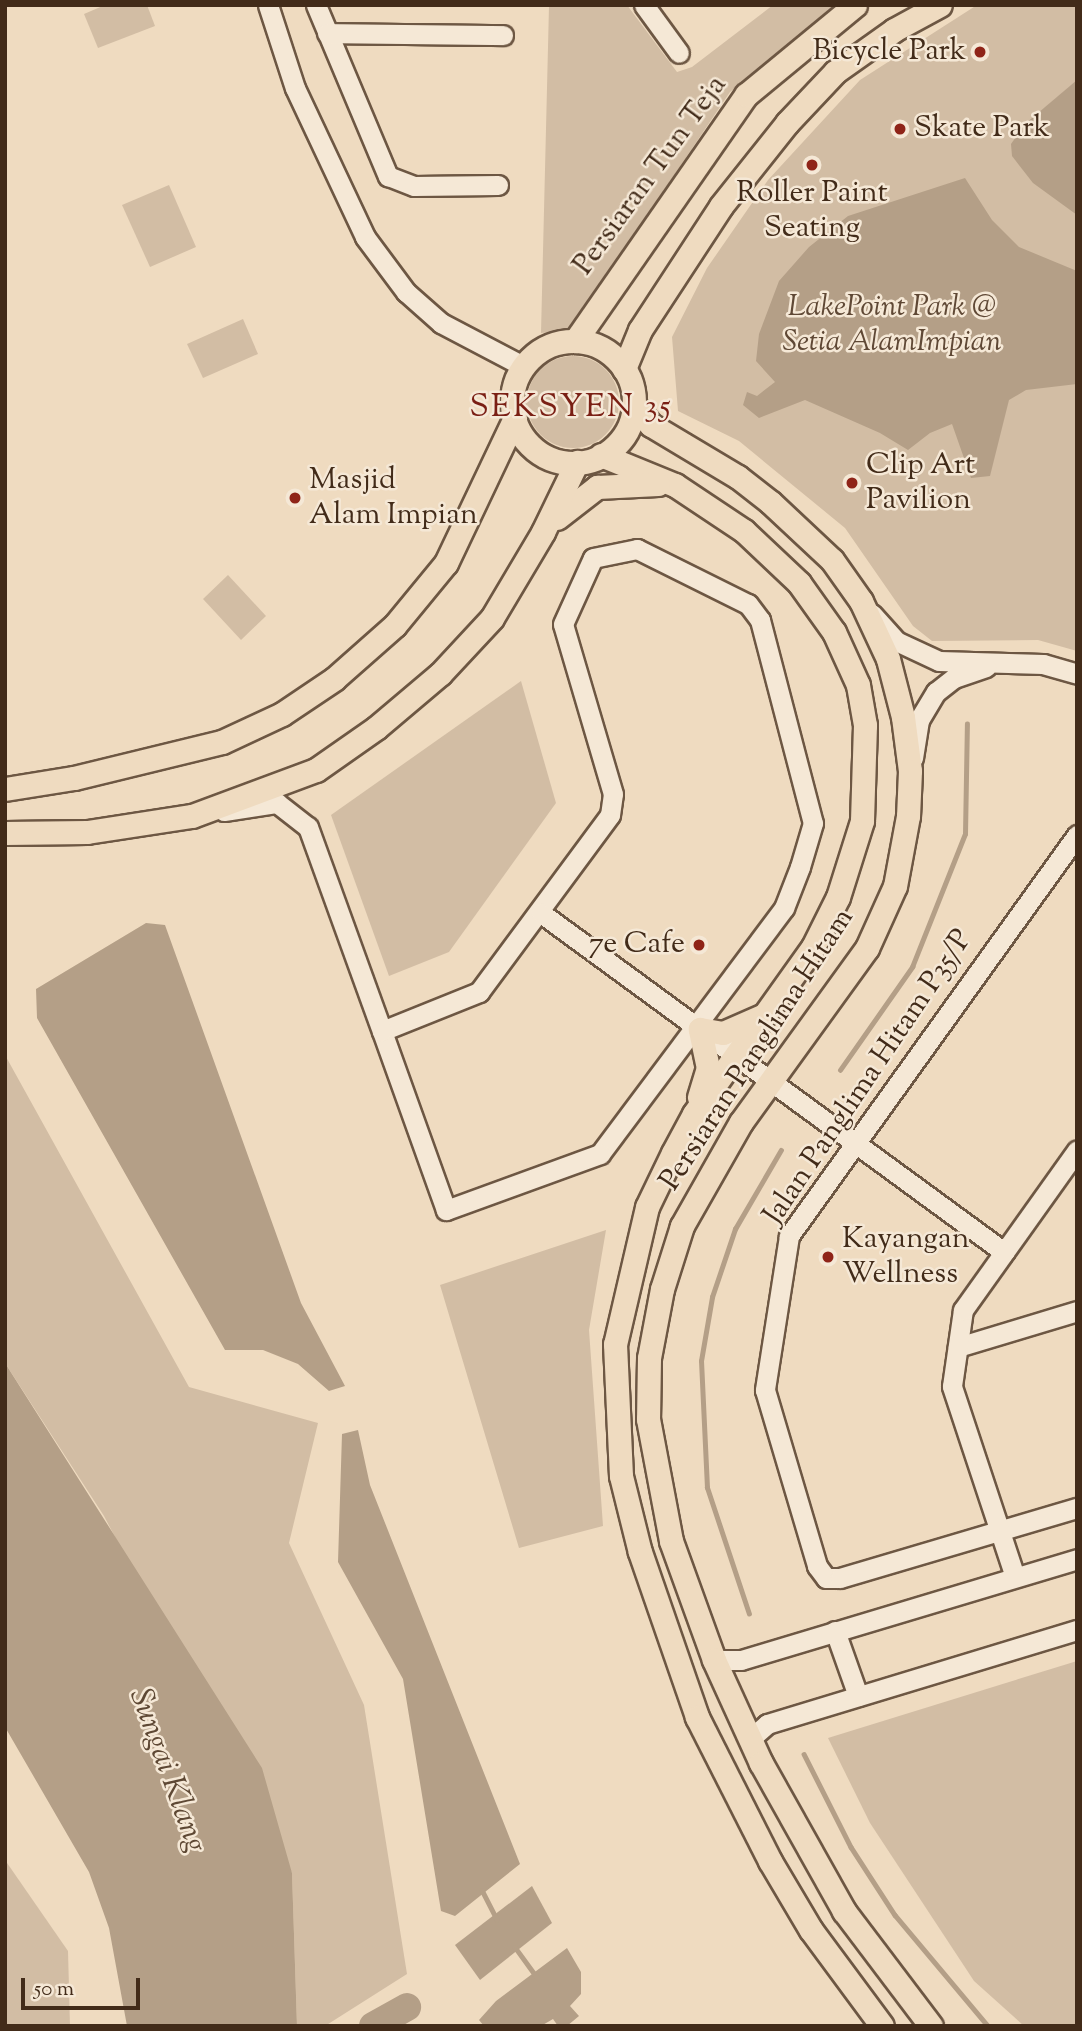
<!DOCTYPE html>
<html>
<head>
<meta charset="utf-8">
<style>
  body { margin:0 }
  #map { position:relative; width:1082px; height:2031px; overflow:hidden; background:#efdbc0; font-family:"Sorts Mill Goudy",serif }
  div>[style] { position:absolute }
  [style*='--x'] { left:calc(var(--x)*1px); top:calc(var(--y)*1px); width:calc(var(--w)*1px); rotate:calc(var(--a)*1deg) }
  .green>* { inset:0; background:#d2bda4 }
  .round { border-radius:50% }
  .water>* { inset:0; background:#b49f87 }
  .stream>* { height:4.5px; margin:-2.25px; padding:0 2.25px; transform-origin:2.25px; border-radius:2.25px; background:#b49f87 }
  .river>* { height:28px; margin:-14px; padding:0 14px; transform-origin:14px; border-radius:14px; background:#b49f87 }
  .roads { filter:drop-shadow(2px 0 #6d5743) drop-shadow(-2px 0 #6d5743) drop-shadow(0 2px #6d5743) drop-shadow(0 -2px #6d5743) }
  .minor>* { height:19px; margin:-9.5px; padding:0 9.5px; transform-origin:9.5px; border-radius:9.5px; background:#f5e8d6 }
  .major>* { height:23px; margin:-11.5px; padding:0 11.5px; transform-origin:11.5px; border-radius:11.5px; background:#efdbc0 }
  .major>.ring { margin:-11.5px; padding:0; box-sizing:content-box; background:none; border:23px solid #efdbc0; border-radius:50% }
  .dots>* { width:19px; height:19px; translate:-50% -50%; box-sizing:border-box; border:4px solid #f5e8d6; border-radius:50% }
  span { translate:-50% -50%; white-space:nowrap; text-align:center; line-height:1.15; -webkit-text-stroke:5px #f5e8d6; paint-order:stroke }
  .poi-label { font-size:30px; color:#422b19 }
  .right { translate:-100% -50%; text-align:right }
  .left { translate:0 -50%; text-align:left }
  .street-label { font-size:30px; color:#422b19 }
  .park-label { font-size:30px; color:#5f4835; font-style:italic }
  .water-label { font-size:32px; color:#5e4834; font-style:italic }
  .quarter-label { font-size:33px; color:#7a1f14; letter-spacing:2px }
  .frame { position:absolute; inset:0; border:7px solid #422b19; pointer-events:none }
  .scale { position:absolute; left:21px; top:1978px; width:119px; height:32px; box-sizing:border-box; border:4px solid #422b19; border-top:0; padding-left:9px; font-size:21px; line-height:24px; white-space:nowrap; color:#422b19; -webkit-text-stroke:5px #f5e8d6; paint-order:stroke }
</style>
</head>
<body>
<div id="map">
  <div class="green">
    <div style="clip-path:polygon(105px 5px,147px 5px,155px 26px,98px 48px,84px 14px)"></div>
    <div style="clip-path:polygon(627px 5px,677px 72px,692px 67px,773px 5px,836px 5px,730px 92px,570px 330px,541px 333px,549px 6px)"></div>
    <div style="clip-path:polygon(977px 5px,1077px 5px,1077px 651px,1038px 640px,932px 641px,913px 626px,845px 528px,739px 441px,678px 411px,672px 337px,707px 268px,768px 180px,860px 80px)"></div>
    <div style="clip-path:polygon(169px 185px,196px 247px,150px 267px,122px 205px)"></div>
    <div style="clip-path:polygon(243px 319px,258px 354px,203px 378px,187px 344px)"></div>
    <div class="round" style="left:527px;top:356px;width:92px;height:92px"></div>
    <div style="clip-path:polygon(228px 575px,266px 616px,241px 640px,203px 599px)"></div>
    <div style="clip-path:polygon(521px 681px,556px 803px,449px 952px,389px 976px,331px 815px)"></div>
    <div style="clip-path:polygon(5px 1055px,189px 1387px,318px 1423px,289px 1543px,364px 1705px,407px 1974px,325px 2026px,297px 2026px,292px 1873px,104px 1516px,5px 1363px)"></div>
    <div style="clip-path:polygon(606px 1230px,589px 1330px,603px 1526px,519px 1548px,440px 1285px)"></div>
    <div style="clip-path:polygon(1077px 1661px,1077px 2026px,1024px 2026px,974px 1981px,870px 1823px,828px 1738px)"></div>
    <div style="clip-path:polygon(5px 1860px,68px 1951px,70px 2026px,5px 2026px)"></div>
  </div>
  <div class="water">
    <div style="clip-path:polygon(1077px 80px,1077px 215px,1033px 183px,1012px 156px,1011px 144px,1025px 124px)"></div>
    <div style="clip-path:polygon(965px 178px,992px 220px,1019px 247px,1077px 271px,1077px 384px,1026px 390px,1009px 400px,990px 476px,971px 478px,952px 424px,930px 433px,908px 450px,880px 433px,805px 400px,759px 418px,743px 405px,747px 392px,757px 396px,775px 382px,756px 361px,759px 334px,779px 281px,809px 247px,848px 216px)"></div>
    <div style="clip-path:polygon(146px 923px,165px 925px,301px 1303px,345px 1386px,329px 1391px,298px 1364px,263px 1350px,225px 1350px,37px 1018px,36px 989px)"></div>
    <div style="clip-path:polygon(5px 1363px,262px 1768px,292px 1873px,297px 2026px,127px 2026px,109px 1928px,89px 1872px,5px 1727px)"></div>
    <div style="clip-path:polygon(358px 1430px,370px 1485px,520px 1864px,455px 1916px,441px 1911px,403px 1679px,338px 1562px,342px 1434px)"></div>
    <div style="clip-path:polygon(532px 1886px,552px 1923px,480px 1980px,455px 1945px)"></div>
    <div style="clip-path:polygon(567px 1948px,581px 1972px,581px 1994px,570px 2006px,579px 2016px,567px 2026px,558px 2026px,553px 2019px,541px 2026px,484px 2026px,479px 2020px,496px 2001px)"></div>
  </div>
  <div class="stream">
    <div style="--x:840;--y:1070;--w:126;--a:-55"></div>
    <div style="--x:912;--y:967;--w:143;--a:-68.3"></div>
    <div style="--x:965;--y:834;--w:110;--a:-89"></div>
    <div style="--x:749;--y:1614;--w:133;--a:-108.4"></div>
    <div style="--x:707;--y:1488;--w:127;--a:-92.7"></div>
    <div style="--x:701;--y:1361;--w:65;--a:-80.2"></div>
    <div style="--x:712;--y:1297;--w:72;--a:-71.3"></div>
    <div style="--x:735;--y:1229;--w:91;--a:-59.8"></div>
    <div style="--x:804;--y:1754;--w:104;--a:63.2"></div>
    <div style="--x:851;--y:1847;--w:81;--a:57.1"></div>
    <div style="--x:895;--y:1915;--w:145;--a:50"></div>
    <div style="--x:482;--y:1890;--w:33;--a:63"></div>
    <div style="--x:515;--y:1947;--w:37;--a:54"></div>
  </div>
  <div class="river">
    <div style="--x:373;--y:2026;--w:39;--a:-29"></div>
  </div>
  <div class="roads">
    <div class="minor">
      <div style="--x:268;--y:5;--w:87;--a:72"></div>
      <div style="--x:295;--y:88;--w:165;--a:64.8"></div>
      <div style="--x:365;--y:237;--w:69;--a:53.3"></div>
      <div style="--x:406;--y:292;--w:47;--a:41.5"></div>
      <div style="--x:441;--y:323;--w:93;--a:27.7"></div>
      <div style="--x:316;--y:5;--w:186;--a:67.2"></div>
      <div style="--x:388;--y:176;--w:28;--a:21"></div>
      <div style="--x:414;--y:186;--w:84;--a:-0.7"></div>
      <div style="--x:644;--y:5;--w:59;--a:53.9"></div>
      <div style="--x:327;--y:33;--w:176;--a:0.7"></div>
      <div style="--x:637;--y:549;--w:124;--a:26.4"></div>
      <div style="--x:748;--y:604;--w:20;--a:53"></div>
      <div style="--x:760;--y:620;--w:210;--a:75.4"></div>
      <div style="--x:813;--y:823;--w:46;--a:106.5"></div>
      <div style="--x:800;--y:867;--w:44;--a:111.3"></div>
      <div style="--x:784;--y:908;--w:307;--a:126.8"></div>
      <div style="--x:600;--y:1154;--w:164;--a:160"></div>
      <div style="--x:446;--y:1210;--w:190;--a:-109.7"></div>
      <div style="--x:382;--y:1031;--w:105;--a:-21.9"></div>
      <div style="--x:479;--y:992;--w:220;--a:-53.5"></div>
      <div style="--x:610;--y:815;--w:21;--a:-82"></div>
      <div style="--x:613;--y:794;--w:177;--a:-106.4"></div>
      <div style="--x:563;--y:624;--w:72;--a:-65.6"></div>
      <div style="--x:593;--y:558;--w:45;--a:-11.6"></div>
      <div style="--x:872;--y:614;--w:36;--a:48"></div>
      <div style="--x:896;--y:641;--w:47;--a:24.9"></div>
      <div style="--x:939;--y:661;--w:104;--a:1.7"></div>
      <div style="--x:1043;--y:664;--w:35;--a:16"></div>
      <div style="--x:913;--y:758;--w:38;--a:-81"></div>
      <div style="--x:919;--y:720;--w:33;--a:-59"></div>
      <div style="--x:936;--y:692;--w:23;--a:-38"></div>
      <div style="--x:954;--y:678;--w:34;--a:-19"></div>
      <div style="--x:224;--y:811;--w:54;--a:-8.6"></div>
      <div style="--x:277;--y:803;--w:39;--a:38"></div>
      <div style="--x:308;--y:827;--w:217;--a:70.1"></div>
      <div style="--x:1077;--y:835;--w:494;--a:125.7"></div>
      <div style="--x:789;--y:1236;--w:156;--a:98.9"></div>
      <div style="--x:765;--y:1390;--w:184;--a:73.5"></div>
      <div style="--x:817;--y:1566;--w:15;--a:53"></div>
      <div style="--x:826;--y:1578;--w:14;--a:0"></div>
      <div style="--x:840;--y:1578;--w:247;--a:-16.5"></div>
      <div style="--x:541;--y:913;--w:574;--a:36.21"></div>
      <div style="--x:958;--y:1347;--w:124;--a:-16.8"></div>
      <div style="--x:1015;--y:1577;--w:201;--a:-108.3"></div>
      <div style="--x:952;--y:1386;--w:77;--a:-81.8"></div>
      <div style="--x:963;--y:1310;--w:196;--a:-54.5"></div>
      <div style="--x:835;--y:1631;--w:69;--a:70.5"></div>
      <div style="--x:714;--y:1660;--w:27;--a:0"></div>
      <div style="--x:741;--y:1660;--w:351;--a:-16.7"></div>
      <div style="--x:750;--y:1739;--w:23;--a:-41"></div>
      <div style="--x:767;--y:1724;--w:324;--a:-16.9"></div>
    </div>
    <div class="major">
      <div style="--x:575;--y:341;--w:300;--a:-55.2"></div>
      <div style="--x:746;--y:95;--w:141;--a:-39.5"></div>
      <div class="ring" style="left:512px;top:341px;width:99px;height:99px"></div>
      <div style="--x:624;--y:369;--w:42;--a:-67.7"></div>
      <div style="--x:640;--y:330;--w:148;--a:-56.8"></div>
      <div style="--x:721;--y:206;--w:106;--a:-51.5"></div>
      <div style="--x:787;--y:123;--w:70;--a:-46.7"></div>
      <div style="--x:835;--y:72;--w:72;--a:-35.4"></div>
      <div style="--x:894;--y:30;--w:52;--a:-28.5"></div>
      <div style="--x:634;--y:405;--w:26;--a:50"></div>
      <div style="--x:651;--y:425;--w:101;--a:30.9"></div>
      <div style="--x:738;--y:477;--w:41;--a:38"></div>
      <div style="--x:770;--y:502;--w:85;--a:43.1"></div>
      <div style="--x:832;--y:560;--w:50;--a:54.7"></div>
      <div style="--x:861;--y:601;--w:64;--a:65"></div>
      <div style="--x:888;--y:659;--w:60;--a:75.5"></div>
      <div style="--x:903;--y:717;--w:54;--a:82.6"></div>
      <div style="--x:910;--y:771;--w:45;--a:92.5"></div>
      <div style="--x:908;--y:816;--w:71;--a:100.5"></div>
      <div style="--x:895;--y:886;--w:68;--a:114.3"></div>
      <div style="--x:867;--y:948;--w:215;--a:125.9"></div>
      <div style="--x:741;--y:1122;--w:120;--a:119.6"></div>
      <div style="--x:682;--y:1226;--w:66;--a:107.6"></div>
      <div style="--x:662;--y:1289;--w:70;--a:100.7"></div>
      <div style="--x:649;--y:1358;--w:61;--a:90.9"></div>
      <div style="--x:648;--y:1419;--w:124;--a:79.3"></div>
      <div style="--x:671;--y:1541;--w:127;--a:70.1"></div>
      <div style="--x:714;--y:1660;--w:113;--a:65.5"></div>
      <div style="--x:761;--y:1763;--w:170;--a:60.7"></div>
      <div style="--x:844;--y:1911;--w:144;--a:52.9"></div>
      <div style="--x:601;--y:455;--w:80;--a:22.1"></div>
      <div style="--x:675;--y:485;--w:83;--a:33.7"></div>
      <div style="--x:744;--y:531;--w:76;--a:43.4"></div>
      <div style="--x:799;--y:583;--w:60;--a:54.5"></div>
      <div style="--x:834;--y:632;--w:58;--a:65.6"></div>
      <div style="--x:858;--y:685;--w:41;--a:80.1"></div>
      <div style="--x:865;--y:725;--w:96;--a:91.8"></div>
      <div style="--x:862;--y:821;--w:80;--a:107.5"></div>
      <div style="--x:838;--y:897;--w:56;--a:116.6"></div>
      <div style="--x:813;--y:947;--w:205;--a:125.5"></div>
      <div style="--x:694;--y:1114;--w:44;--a:118.3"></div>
      <div style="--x:673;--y:1153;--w:60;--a:115.7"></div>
      <div style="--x:647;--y:1207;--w:141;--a:103.1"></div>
      <div style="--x:615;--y:1344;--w:132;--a:87.4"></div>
      <div style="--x:621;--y:1476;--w:78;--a:76"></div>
      <div style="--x:640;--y:1552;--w:175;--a:70.9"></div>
      <div style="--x:697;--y:1717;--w:161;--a:63.1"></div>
      <div style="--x:770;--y:1861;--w:80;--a:59.3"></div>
      <div style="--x:811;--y:1930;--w:119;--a:53.5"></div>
      <div style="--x:557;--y:518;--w:51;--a:-37.8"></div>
      <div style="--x:597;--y:487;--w:61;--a:-2.8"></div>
      <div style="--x:5;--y:789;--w:70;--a:-9.1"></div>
      <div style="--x:74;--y:778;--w:152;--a:-13.7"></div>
      <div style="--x:222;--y:742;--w:66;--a:-25"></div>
      <div style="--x:282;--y:714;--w:63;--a:-33.9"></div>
      <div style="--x:334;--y:679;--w:81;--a:-41.5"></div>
      <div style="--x:395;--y:625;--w:80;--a:-50.6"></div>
      <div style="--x:446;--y:563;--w:161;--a:-64.6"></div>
      <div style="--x:5;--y:833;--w:82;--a:-0.7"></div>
      <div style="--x:87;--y:832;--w:106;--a:-8.7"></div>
      <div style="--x:192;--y:816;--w:132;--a:-20.4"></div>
      <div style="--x:316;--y:770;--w:73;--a:-35"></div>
      <div style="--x:376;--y:728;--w:84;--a:-40.2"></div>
      <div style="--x:440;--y:674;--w:76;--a:-47.1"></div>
      <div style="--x:492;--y:618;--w:100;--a:-59.3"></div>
      <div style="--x:543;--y:532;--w:78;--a:-64.1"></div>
      <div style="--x:700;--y:1029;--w:23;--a:10"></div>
      <div style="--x:723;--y:1033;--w:43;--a:-23.6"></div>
      <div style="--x:699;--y:1097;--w:30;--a:-73"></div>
      <div style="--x:708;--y:1068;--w:40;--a:-102"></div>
    </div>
  </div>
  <div class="dots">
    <div style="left:980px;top:52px;background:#8f2418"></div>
    <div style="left:900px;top:129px;background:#8f2418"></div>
    <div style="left:812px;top:165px;background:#8f2418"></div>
    <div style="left:852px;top:483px;background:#8f2418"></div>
    <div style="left:295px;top:498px;background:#8f2418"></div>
    <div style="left:699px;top:945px;background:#8f2418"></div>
    <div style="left:828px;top:1257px;background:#8f2418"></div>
  </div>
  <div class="poi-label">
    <span class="right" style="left:966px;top:52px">Bicycle Park</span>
    <span class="left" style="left:914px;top:129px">Skate Park</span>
    <span style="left:812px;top:211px">Roller Paint<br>Seating</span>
    <span class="left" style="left:866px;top:483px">Clip Art<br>Pavilion</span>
    <span class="left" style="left:309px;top:498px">Masjid<br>Alam Impian</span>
    <span class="right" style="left:685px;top:945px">7e Cafe</span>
    <span class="left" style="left:842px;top:1257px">Kayangan<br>Wellness</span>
  </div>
  <div class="street-label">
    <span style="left:651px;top:176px;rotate:-54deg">Persiaran Tun Teja</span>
    <span style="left:758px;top:1050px;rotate:-57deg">Persiaran Panglima Hitam</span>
    <span style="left:869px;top:1078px;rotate:-56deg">Jalan Panglima Hitam P35/P</span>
  </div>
  <div class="park-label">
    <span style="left:892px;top:325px">LakePoint Park @<br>Setia AlamImpian</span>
  </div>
  <div class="water-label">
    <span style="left:167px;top:1771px;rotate:70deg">Sungai Klang</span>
  </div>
  <div class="quarter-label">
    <span style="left:571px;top:409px">SEKSYEN 35</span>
  </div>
  <div class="frame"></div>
  <div class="scale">50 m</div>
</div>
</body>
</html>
